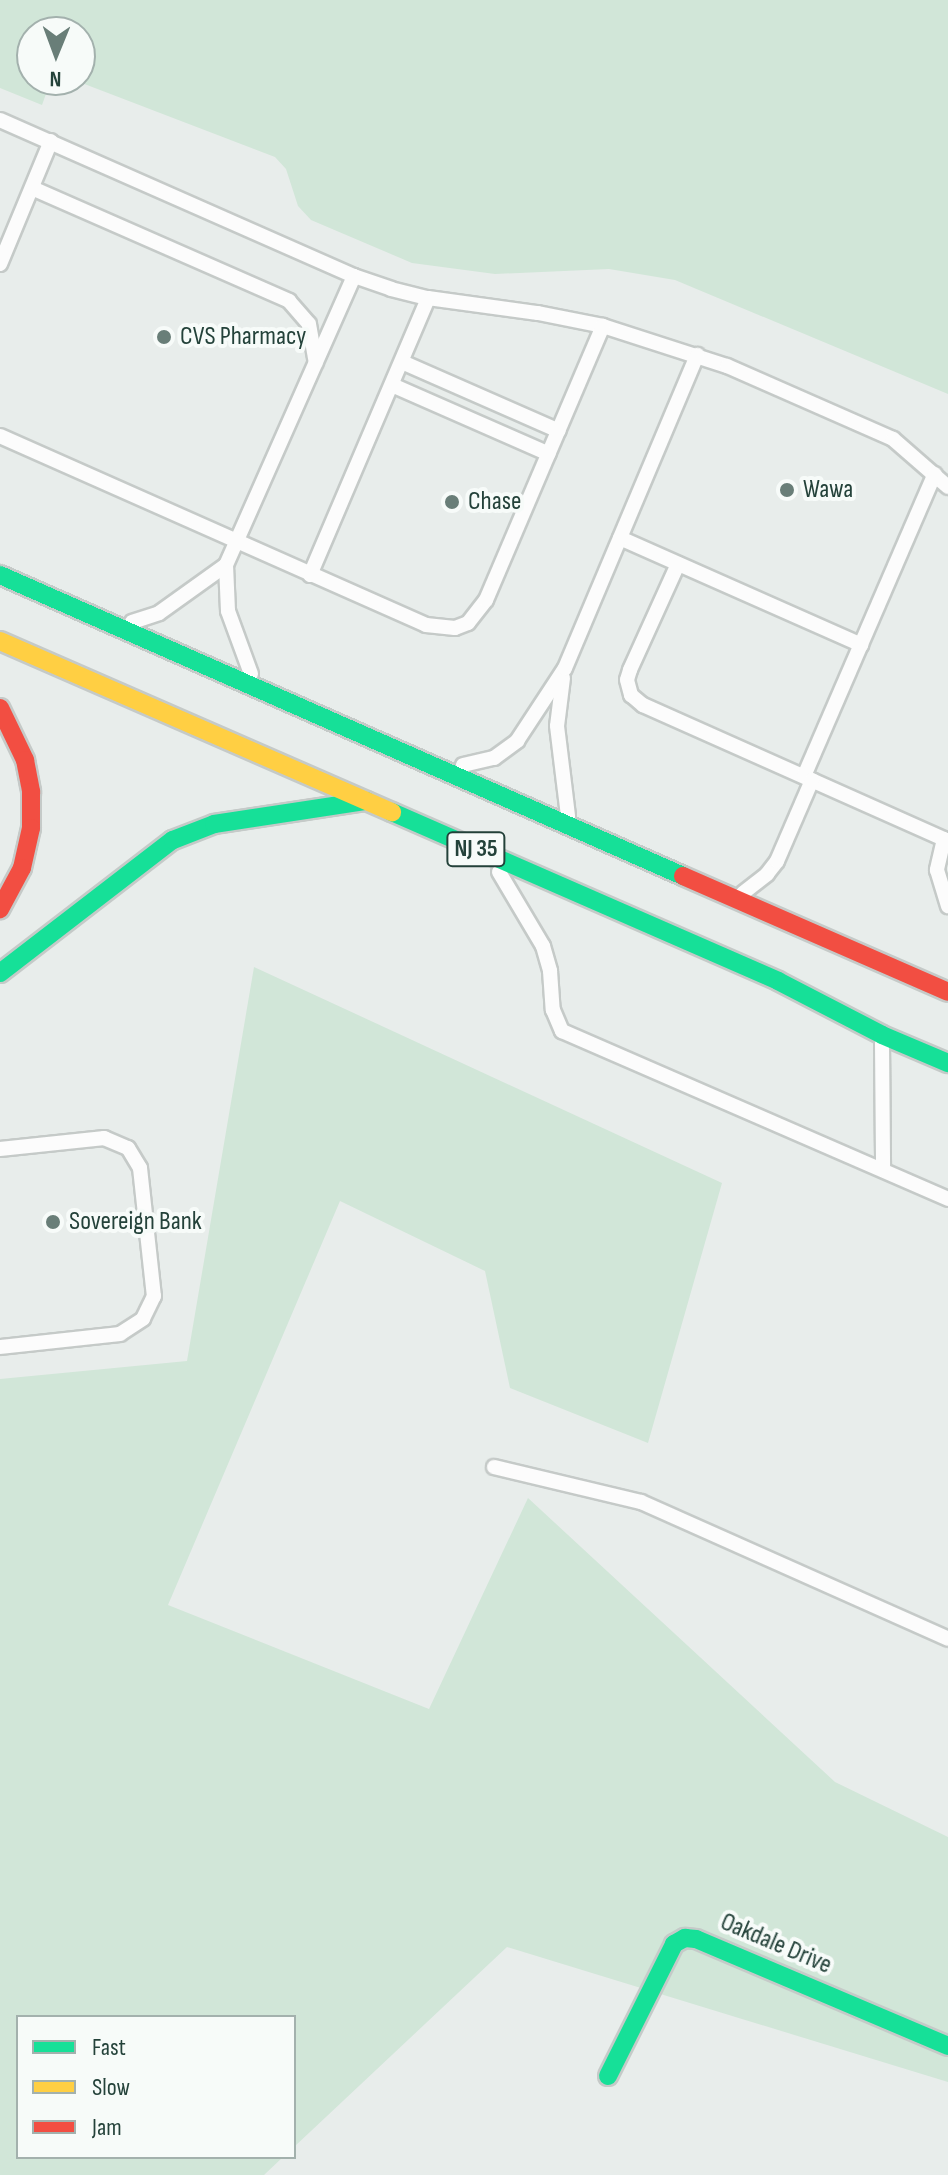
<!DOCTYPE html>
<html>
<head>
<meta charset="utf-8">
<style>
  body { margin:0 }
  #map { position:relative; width:948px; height:2175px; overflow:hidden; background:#e8edeb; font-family:"Sofia Sans Condensed",sans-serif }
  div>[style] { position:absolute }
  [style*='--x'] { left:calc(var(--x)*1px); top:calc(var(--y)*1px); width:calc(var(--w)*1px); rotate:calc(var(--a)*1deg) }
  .green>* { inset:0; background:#d1e6d8 }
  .roads { filter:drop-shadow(2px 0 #c5cac8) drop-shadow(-2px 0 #c5cac8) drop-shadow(0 2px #c5cac8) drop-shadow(0 -2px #c5cac8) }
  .lane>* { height:14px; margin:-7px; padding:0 7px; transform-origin:7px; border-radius:7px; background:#fcfcfc }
  .fast>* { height:18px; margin:-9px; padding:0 9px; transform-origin:9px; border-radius:9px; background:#16e098 }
  .slow>* { height:18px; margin:-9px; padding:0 9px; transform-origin:9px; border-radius:9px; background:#ffcf43 }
  .jam>* { height:18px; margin:-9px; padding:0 9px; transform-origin:9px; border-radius:9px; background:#f24e42 }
  .dots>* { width:22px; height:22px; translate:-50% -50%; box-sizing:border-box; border:4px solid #f7fbf9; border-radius:50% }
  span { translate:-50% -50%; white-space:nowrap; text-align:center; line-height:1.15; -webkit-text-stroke:8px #f7fbf9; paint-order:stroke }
  .shield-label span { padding:2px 6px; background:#f7fbf9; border:2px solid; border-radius:6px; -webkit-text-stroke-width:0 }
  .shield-label { font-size:24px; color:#24423a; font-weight:700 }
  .poi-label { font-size:26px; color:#24423a }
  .left { translate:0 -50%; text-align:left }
  .street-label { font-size:26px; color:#24423a }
  .legend { position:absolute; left:16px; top:2015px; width:280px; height:144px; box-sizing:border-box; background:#f7fbf9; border:2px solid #a3b1ad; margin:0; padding:10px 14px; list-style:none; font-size:24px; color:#24423a }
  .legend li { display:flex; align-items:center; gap:16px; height:40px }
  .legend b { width:40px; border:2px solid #a3b1ad }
  .north { position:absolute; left:16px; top:16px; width:80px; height:80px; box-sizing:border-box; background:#f7fbf9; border:2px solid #a3b1ad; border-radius:50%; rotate:181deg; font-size:22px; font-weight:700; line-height:32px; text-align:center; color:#24423a }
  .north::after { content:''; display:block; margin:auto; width:28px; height:36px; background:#697e78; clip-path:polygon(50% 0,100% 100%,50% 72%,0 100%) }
</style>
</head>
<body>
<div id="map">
  <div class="green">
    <div style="clip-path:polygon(0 0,948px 0,948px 394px,675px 280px,609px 269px,495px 274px,412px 263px,311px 220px,298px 206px,286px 169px,275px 157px,74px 80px,80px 80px,80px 32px,32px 32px,32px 80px,51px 80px,42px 105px,0 88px)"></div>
    <div style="clip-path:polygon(254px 967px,722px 1183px,648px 1443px,510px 1388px,485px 1271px,340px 1201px,168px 1605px,429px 1709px,528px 1498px,835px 1782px,948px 1837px,948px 2082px,507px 1947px,294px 2147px,294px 2017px,18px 2017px,18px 2157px,283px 2157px,264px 2175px,0 2175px,0 1379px,187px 1361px)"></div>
  </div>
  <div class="roads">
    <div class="lane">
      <div style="--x:0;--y:120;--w:387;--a:23.8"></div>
      <div style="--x:354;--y:276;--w:39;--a:19"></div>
      <div style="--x:391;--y:289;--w:38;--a:14"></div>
      <div style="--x:428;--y:298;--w:111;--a:7.8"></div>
      <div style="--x:538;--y:313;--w:66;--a:11.3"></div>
      <div style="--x:603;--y:326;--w:130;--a:17.9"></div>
      <div style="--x:727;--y:366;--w:181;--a:23.7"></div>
      <div style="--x:893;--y:439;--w:73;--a:41.1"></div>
      <div style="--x:32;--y:188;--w:281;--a:23.7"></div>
      <div style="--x:289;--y:301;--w:30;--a:49"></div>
      <div style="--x:309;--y:324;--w:39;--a:80"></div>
      <div style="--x:0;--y:264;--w:133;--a:-67.5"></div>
      <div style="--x:402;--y:362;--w:171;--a:23.7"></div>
      <div style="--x:392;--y:385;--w:171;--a:23.7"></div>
      <div style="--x:0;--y:436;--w:466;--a:23.9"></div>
      <div style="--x:426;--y:625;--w:29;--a:6"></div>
      <div style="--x:455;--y:628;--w:14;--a:-21"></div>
      <div style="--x:468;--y:623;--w:29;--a:-52"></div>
      <div style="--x:486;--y:600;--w:298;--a:-66.9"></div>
      <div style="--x:620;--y:538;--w:264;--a:23.9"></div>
      <div style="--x:678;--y:564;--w:116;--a:114.4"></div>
      <div style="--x:630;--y:670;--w:10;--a:107"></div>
      <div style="--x:627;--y:680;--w:16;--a:75"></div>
      <div style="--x:631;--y:695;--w:16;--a:40"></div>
      <div style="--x:643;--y:705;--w:329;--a:24"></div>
      <div style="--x:944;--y:839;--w:32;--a:103"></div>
      <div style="--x:937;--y:870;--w:38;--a:73"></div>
      <div style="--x:226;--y:565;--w:46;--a:87.5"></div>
      <div style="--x:228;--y:611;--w:67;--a:69.9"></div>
      <div style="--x:310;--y:575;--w:301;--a:-66.9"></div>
      <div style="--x:132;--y:622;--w:28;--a:-18"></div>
      <div style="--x:159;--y:613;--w:82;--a:-35.6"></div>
      <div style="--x:226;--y:565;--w:316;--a:-66.1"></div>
      <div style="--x:563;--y:678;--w:48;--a:97.1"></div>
      <div style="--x:557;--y:726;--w:91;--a:83"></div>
      <div style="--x:463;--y:765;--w:32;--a:-13"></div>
      <div style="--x:494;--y:758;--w:29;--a:-36"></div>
      <div style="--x:517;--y:741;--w:87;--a:-56.7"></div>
      <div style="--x:565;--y:668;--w:340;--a:-67.1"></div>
      <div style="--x:804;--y:776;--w:329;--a:-66.6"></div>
      <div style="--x:499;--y:872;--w:86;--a:59.3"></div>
      <div style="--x:543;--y:946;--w:26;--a:74"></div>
      <div style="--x:550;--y:971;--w:39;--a:86"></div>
      <div style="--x:553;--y:1010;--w:23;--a:67"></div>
      <div style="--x:562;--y:1031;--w:421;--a:23.5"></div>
      <div style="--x:743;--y:893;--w:31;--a:-38"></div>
      <div style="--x:767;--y:874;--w:16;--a:-52"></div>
      <div style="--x:777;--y:861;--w:88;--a:-66.6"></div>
      <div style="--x:882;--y:1043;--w:127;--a:89.5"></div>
      <div style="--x:0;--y:1149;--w:105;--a:-6"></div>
      <div style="--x:104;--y:1138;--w:26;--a:23"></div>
      <div style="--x:128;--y:1148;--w:23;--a:59"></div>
      <div style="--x:140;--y:1168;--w:129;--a:83.8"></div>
      <div style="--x:154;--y:1296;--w:25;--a:116"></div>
      <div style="--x:143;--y:1319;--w:27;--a:147"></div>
      <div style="--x:120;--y:1334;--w:121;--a:173.8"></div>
      <div style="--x:494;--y:1467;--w:151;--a:13.4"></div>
      <div style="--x:641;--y:1502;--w:336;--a:24"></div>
    </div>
    <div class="fast">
      <div style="--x:0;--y:575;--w:746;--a:23.78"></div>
      <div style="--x:392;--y:812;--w:421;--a:23.6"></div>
      <div style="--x:778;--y:981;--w:117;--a:27.4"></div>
      <div style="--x:882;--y:1035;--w:72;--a:23"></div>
      <div style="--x:0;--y:973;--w:218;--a:-37.6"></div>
      <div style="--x:173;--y:840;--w:44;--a:-21.3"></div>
      <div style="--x:214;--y:824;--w:154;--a:-8.6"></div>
      <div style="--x:608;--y:2076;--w:148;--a:-63.4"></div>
      <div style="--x:674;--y:1944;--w:13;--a:-29"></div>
      <div style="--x:685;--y:1938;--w:11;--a:5"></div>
      <div style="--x:696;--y:1939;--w:274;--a:23"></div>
    </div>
    <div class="slow">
      <div style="--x:0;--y:641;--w:428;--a:23.6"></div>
    </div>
    <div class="jam">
      <div style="--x:0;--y:708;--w:58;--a:64.3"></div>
      <div style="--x:25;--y:760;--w:33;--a:79"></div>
      <div style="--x:31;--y:792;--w:36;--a:90"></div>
      <div style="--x:31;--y:828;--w:41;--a:102.7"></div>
      <div style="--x:22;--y:868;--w:47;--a:118.2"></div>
      <div style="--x:683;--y:876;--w:289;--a:23.6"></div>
    </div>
  </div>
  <div class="dots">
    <div style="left:164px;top:337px;background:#697e78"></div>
    <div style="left:787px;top:490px;background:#697e78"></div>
    <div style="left:452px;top:502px;background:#697e78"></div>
    <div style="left:53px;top:1222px;background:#697e78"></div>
  </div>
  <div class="shield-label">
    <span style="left:476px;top:849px">NJ 35</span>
  </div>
  <div class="poi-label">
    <span class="left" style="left:180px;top:337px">CVS Pharmacy</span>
    <span class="left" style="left:803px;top:490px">Wawa</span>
    <span class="left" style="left:468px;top:502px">Chase</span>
    <span class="left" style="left:69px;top:1222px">Sovereign Bank</span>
  </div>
  <div class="street-label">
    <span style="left:776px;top:1944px;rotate:23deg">Oakdale Drive</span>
  </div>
  <ul class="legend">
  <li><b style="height:10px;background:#16e098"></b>Fast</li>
  <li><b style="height:10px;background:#ffcf43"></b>Slow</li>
  <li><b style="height:10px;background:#f24e42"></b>Jam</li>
  </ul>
  <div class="north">N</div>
</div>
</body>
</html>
